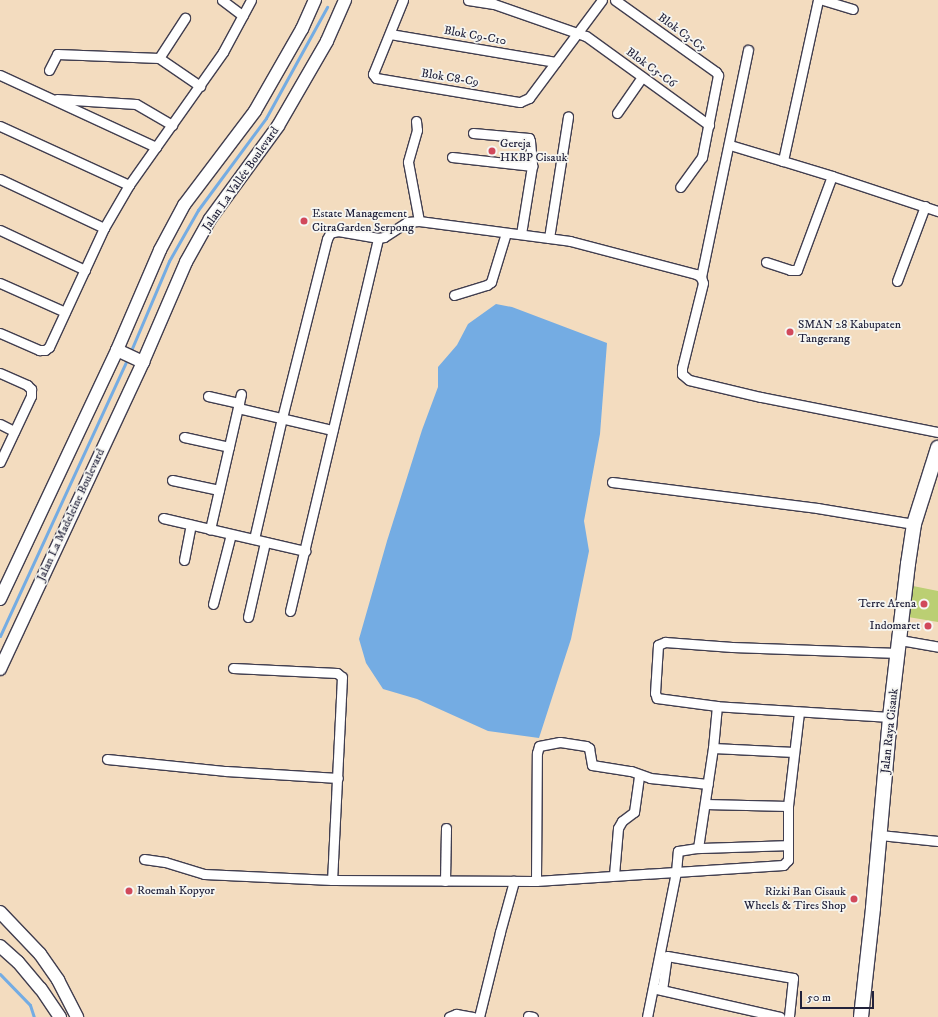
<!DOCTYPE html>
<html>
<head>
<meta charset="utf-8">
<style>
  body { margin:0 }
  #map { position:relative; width:938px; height:1017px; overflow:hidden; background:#f3dcbf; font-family:"IM FELL DW Pica",serif }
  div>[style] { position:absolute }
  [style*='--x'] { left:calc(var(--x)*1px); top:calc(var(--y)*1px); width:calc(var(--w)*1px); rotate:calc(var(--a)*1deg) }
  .green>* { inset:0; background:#bbcf73 }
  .water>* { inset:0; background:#74ace3 }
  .stream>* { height:3px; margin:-1.5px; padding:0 1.5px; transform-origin:1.5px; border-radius:1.5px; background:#74ace3 }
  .roads { filter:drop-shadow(1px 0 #413e4f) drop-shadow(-1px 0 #413e4f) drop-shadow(0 1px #413e4f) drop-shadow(0 -1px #413e4f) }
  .street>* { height:9px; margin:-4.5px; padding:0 4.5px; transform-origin:4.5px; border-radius:4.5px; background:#fff }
  .secondary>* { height:12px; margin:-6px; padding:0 6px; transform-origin:6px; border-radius:6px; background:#fff }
  .primary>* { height:14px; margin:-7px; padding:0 7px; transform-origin:7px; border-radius:7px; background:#fff }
  .dots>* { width:11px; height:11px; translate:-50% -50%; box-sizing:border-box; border:2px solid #f6f6f2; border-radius:50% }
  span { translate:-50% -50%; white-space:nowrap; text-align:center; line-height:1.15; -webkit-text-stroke:3.5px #f6f6f2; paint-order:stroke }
  .street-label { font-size:12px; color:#22223b }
  .poi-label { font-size:12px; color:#22223b }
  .left { translate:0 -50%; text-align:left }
  .right { translate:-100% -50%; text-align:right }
  .scale { position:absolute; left:800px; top:991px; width:74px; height:18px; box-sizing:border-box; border:2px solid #22223b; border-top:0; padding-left:5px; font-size:12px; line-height:14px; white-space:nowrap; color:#22223b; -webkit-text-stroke:3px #f6f6f2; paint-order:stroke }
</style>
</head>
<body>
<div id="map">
  <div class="green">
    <div style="clip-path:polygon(913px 586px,938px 591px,938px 622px,908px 617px)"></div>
  </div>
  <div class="water">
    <div style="clip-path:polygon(496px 304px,512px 307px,607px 343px,600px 434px,584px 521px,589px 551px,571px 639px,539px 738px,488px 731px,417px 699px,383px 689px,366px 663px,359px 639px,387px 541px,422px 430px,438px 387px,438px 367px,457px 345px,468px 324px)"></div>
  </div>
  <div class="stream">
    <div style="--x:130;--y:353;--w:100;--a:-67"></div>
    <div style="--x:169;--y:261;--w:59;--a:-60.4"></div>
    <div style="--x:198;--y:210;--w:114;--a:-53.5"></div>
    <div style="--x:266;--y:118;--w:127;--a:-61.2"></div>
    <div style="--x:0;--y:636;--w:306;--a:-65.3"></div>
    <div style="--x:0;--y:974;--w:43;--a:45.9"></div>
    <div style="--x:30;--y:1005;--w:13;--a:72"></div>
  </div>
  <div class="roads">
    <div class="street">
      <div style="--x:222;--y:0;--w:26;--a:37"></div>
      <div style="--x:403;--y:0;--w:80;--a:112.1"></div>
      <div style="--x:373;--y:74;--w:5;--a:53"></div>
      <div style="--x:376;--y:78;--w:146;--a:9.5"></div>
      <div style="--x:520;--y:102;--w:10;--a:-24"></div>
      <div style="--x:529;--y:98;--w:122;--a:-53.3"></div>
      <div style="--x:468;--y:0;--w:26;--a:9"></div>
      <div style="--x:494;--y:4;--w:97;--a:19.2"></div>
      <div style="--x:586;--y:36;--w:152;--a:35.9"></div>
      <div style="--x:615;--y:0;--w:124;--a:35.5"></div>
      <div style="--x:716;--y:72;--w:4;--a:56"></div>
      <div style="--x:718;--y:75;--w:84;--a:101"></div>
      <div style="--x:702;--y:157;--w:37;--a:126"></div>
      <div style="--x:818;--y:0;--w:165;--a:102.3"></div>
      <div style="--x:783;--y:161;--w:51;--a:17"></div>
      <div style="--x:832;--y:176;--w:112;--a:18.3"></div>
      <div style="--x:823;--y:0;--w:31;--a:17"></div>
      <div style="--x:390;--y:34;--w:168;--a:9.6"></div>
      <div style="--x:159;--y:58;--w:48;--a:-57"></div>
      <div style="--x:49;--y:70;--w:18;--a:-63"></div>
      <div style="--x:57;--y:54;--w:102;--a:2.2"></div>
      <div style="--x:159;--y:58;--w:50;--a:34.3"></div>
      <div style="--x:0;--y:75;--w:172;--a:24.8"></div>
      <div style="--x:57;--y:99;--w:79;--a:3.6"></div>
      <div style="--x:136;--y:104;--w:42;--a:30.3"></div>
      <div style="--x:617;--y:113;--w:44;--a:-55.2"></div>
      <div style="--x:416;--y:121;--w:9;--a:84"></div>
      <div style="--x:417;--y:130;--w:33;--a:106"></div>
      <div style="--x:408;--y:162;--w:60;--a:79.4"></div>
      <div style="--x:0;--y:126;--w:142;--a:24.6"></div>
      <div style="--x:473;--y:133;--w:56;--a:5.1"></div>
      <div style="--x:529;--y:138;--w:3;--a:72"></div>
      <div style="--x:530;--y:141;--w:25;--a:85"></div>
      <div style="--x:532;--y:166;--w:69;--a:99.2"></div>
      <div style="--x:730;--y:145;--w:55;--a:16.8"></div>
      <div style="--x:452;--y:157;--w:81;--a:6.4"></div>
      <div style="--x:0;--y:179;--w:115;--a:25.2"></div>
      <div style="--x:0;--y:230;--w:94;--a:25.2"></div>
      <div style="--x:549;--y:238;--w:123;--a:-81.1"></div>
      <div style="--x:766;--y:262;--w:25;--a:18"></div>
      <div style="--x:790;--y:270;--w:7;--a:0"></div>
      <div style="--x:797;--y:270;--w:100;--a:-69.6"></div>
      <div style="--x:701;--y:277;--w:232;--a:-78.3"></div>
      <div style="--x:897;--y:281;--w:80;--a:-69.5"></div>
      <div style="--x:0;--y:283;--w:71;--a:24"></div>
      <div style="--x:454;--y:295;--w:34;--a:-17"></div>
      <div style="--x:487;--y:285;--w:5;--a:-37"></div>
      <div style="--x:491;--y:282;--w:51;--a:-73"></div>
      <div style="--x:0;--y:333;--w:43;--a:23.6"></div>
      <div style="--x:39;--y:350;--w:6;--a:0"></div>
      <div style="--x:45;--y:350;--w:5;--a:-37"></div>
      <div style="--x:49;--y:347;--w:131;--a:-65.2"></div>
      <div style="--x:104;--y:228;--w:50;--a:-59.8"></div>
      <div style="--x:129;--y:185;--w:163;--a:-54.7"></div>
      <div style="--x:223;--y:52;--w:59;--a:-61.7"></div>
      <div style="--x:0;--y:373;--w:30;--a:24"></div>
      <div style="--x:27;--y:385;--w:6;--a:45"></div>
      <div style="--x:31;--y:389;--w:7;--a:90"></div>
      <div style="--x:31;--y:396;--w:73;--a:115.2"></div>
      <div style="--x:241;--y:394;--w:139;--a:102.9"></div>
      <div style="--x:210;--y:529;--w:98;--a:13"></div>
      <div style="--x:208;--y:396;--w:32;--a:13"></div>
      <div style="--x:238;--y:408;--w:97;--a:13.2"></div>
      <div style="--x:0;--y:424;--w:16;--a:27"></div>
      <div style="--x:184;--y:437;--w:46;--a:12.5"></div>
      <div style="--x:172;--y:480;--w:48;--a:12"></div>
      <div style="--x:612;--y:482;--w:207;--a:7.2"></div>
      <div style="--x:817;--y:508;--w:98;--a:9.4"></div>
      <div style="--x:163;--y:518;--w:48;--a:13.2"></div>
      <div style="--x:254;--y:539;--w:124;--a:-77"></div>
      <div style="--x:282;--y:418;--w:185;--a:-75.9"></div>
      <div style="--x:327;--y:239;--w:7;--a:-63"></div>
      <div style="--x:330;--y:233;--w:8;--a:-14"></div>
      <div style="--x:338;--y:231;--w:41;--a:9.9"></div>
      <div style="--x:378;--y:238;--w:6;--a:-9"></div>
      <div style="--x:384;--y:237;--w:27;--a:-33"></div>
      <div style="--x:407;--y:222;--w:12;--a:-5"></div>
      <div style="--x:419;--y:221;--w:152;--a:7.5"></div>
      <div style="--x:570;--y:241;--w:130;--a:14.7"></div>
      <div style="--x:696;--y:274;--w:6;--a:31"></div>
      <div style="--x:701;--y:277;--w:6;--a:72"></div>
      <div style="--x:703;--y:283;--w:88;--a:103.9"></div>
      <div style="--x:682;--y:368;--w:6;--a:90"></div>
      <div style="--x:682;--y:374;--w:9;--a:41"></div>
      <div style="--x:689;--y:380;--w:74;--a:13.3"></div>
      <div style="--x:761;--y:397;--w:180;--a:11.2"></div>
      <div style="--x:184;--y:560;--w:36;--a:-79"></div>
      <div style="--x:213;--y:604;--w:72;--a:-75.6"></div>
      <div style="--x:290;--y:611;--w:383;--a:-76.7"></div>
      <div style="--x:248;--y:617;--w:77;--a:-77.2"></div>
      <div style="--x:900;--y:640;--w:39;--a:10"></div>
      <div style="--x:233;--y:668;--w:104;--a:2.8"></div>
      <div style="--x:337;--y:673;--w:6;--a:39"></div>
      <div style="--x:342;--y:677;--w:203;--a:92.8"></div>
      <div style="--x:890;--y:717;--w:173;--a:-176.4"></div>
      <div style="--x:717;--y:706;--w:61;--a:-172.4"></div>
      <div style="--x:657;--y:698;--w:5;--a:-112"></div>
      <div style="--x:655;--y:693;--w:48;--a:-86.4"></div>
      <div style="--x:658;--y:645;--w:8;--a:-23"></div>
      <div style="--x:665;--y:642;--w:67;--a:4.3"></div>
      <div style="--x:732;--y:647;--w:166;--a:2.1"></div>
      <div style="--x:713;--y:748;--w:81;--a:2.8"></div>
      <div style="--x:107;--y:759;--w:120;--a:5.8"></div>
      <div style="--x:226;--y:771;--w:112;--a:3.6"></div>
      <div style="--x:705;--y:804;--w:83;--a:1.4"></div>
      <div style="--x:880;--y:835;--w:58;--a:5.9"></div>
      <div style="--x:698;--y:848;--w:101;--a:-81.5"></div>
      <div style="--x:713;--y:748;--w:42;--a:-84.6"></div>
      <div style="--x:144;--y:859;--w:21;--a:8"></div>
      <div style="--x:165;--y:862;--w:41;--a:17.1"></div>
      <div style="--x:204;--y:874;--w:128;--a:2.7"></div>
      <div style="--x:332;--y:880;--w:204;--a:0.3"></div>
      <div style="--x:536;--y:881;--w:248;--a:-3.7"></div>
      <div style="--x:783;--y:865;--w:7;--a:-45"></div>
      <div style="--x:788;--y:860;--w:54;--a:-90"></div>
      <div style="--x:788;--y:806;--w:95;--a:-83.3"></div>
      <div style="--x:614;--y:875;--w:47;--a:-85.1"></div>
      <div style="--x:618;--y:828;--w:8;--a:-60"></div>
      <div style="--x:622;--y:821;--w:15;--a:-37"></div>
      <div style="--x:634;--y:812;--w:37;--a:-82"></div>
      <div style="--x:445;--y:881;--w:53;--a:-88.9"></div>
      <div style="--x:536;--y:881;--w:128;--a:-89.6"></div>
      <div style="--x:537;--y:753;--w:7;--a:-74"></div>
      <div style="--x:539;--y:746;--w:21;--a:-11"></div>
      <div style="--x:560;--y:742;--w:26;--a:9"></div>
      <div style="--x:586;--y:746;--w:4;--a:34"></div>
      <div style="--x:589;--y:748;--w:17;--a:80"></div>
      <div style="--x:592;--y:765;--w:39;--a:9"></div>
      <div style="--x:631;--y:771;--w:20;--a:20"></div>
      <div style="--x:650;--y:778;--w:58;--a:5.9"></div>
      <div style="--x:657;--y:989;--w:126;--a:12.8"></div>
      <div style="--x:662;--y:990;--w:34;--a:-82"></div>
      <div style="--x:667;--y:956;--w:128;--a:9.9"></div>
      <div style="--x:793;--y:978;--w:39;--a:96"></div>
      <div style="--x:528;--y:1016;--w:5;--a:11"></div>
      <div style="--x:449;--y:1017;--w:8;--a:-23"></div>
      <div style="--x:456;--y:1014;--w:17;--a:10"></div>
      <div style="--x:479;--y:1017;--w:88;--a:-76.1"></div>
      <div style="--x:500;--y:932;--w:53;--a:-74.6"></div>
      <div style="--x:647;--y:1017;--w:148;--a:-78.7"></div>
      <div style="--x:676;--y:872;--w:21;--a:-85"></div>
      <div style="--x:678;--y:851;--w:20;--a:-9"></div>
      <div style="--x:698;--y:848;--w:89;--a:-1.9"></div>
    </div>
    <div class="secondary">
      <div style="--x:117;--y:350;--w:29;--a:25"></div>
      <div style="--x:0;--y:599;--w:275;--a:-64.8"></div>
      <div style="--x:117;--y:350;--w:109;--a:-66.7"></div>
      <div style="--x:160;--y:250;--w:51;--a:-61.9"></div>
      <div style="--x:184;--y:205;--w:118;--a:-52.9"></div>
      <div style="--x:255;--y:111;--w:95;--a:-60.2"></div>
      <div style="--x:302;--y:29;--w:32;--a:-66"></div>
      <div style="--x:0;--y:669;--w:339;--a:-65"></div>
      <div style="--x:143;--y:362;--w:109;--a:-66.7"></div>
      <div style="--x:186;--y:262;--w:49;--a:-60.8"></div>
      <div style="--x:210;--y:219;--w:115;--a:-53.8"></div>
      <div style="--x:278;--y:126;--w:98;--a:-60"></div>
      <div style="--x:327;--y:41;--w:45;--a:-66.3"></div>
      <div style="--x:0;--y:912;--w:58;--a:46.4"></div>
      <div style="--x:40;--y:954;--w:32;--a:55"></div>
      <div style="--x:58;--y:980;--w:42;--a:62.8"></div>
      <div style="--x:0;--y:946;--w:24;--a:42"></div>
      <div style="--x:18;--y:962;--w:35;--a:50"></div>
      <div style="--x:41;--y:989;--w:34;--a:56"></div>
    </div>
    <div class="primary">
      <div style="--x:861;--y:1017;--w:110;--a:-83.7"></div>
      <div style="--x:873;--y:908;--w:192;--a:-84.9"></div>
      <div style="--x:890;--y:717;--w:154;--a:-83.3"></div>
      <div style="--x:908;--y:564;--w:40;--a:-81.5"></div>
      <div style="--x:914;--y:524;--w:80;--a:-72.5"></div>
    </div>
  </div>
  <div class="dots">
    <div style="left:492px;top:151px;background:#d1495b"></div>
    <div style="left:304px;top:221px;background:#d1495b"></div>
    <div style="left:790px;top:332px;background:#d1495b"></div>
    <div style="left:924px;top:604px;background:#d1495b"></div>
    <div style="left:928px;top:626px;background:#d1495b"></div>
    <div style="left:129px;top:891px;background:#d1495b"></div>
    <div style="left:854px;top:899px;background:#d1495b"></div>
  </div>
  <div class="street-label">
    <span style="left:682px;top:33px;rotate:36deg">Blok C3-C5</span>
    <span style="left:475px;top:36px;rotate:10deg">Blok C9-C10</span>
    <span style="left:651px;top:68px;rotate:36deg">Blok C5-C6</span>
    <span style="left:450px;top:78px;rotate:9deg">Blok C8-C9</span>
    <span style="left:241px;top:179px;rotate:-55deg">Jalan La Vallée Boulevard</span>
    <span style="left:71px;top:515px;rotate:-65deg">Jalan La Madeleine Boulevard</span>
    <span style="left:890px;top:731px;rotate:-84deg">Jalan Raya Cisauk</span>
  </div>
  <div class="poi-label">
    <span class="left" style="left:500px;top:151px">Gereja<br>HKBP Cisauk</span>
    <span class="left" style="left:312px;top:221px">Estate Management<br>CitraGarden Serpong</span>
    <span class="left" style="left:798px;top:332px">SMAN 28 Kabupaten<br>Tangerang</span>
    <span class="right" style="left:916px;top:604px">Terre Arena</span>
    <span class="right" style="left:920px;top:626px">Indomaret</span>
    <span class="left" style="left:137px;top:891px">Roemah Kopyor</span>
    <span class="right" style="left:846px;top:899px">Rizki Ban Cisauk<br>Wheels &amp; Tires Shop</span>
  </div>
  <div class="scale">50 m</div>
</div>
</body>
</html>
